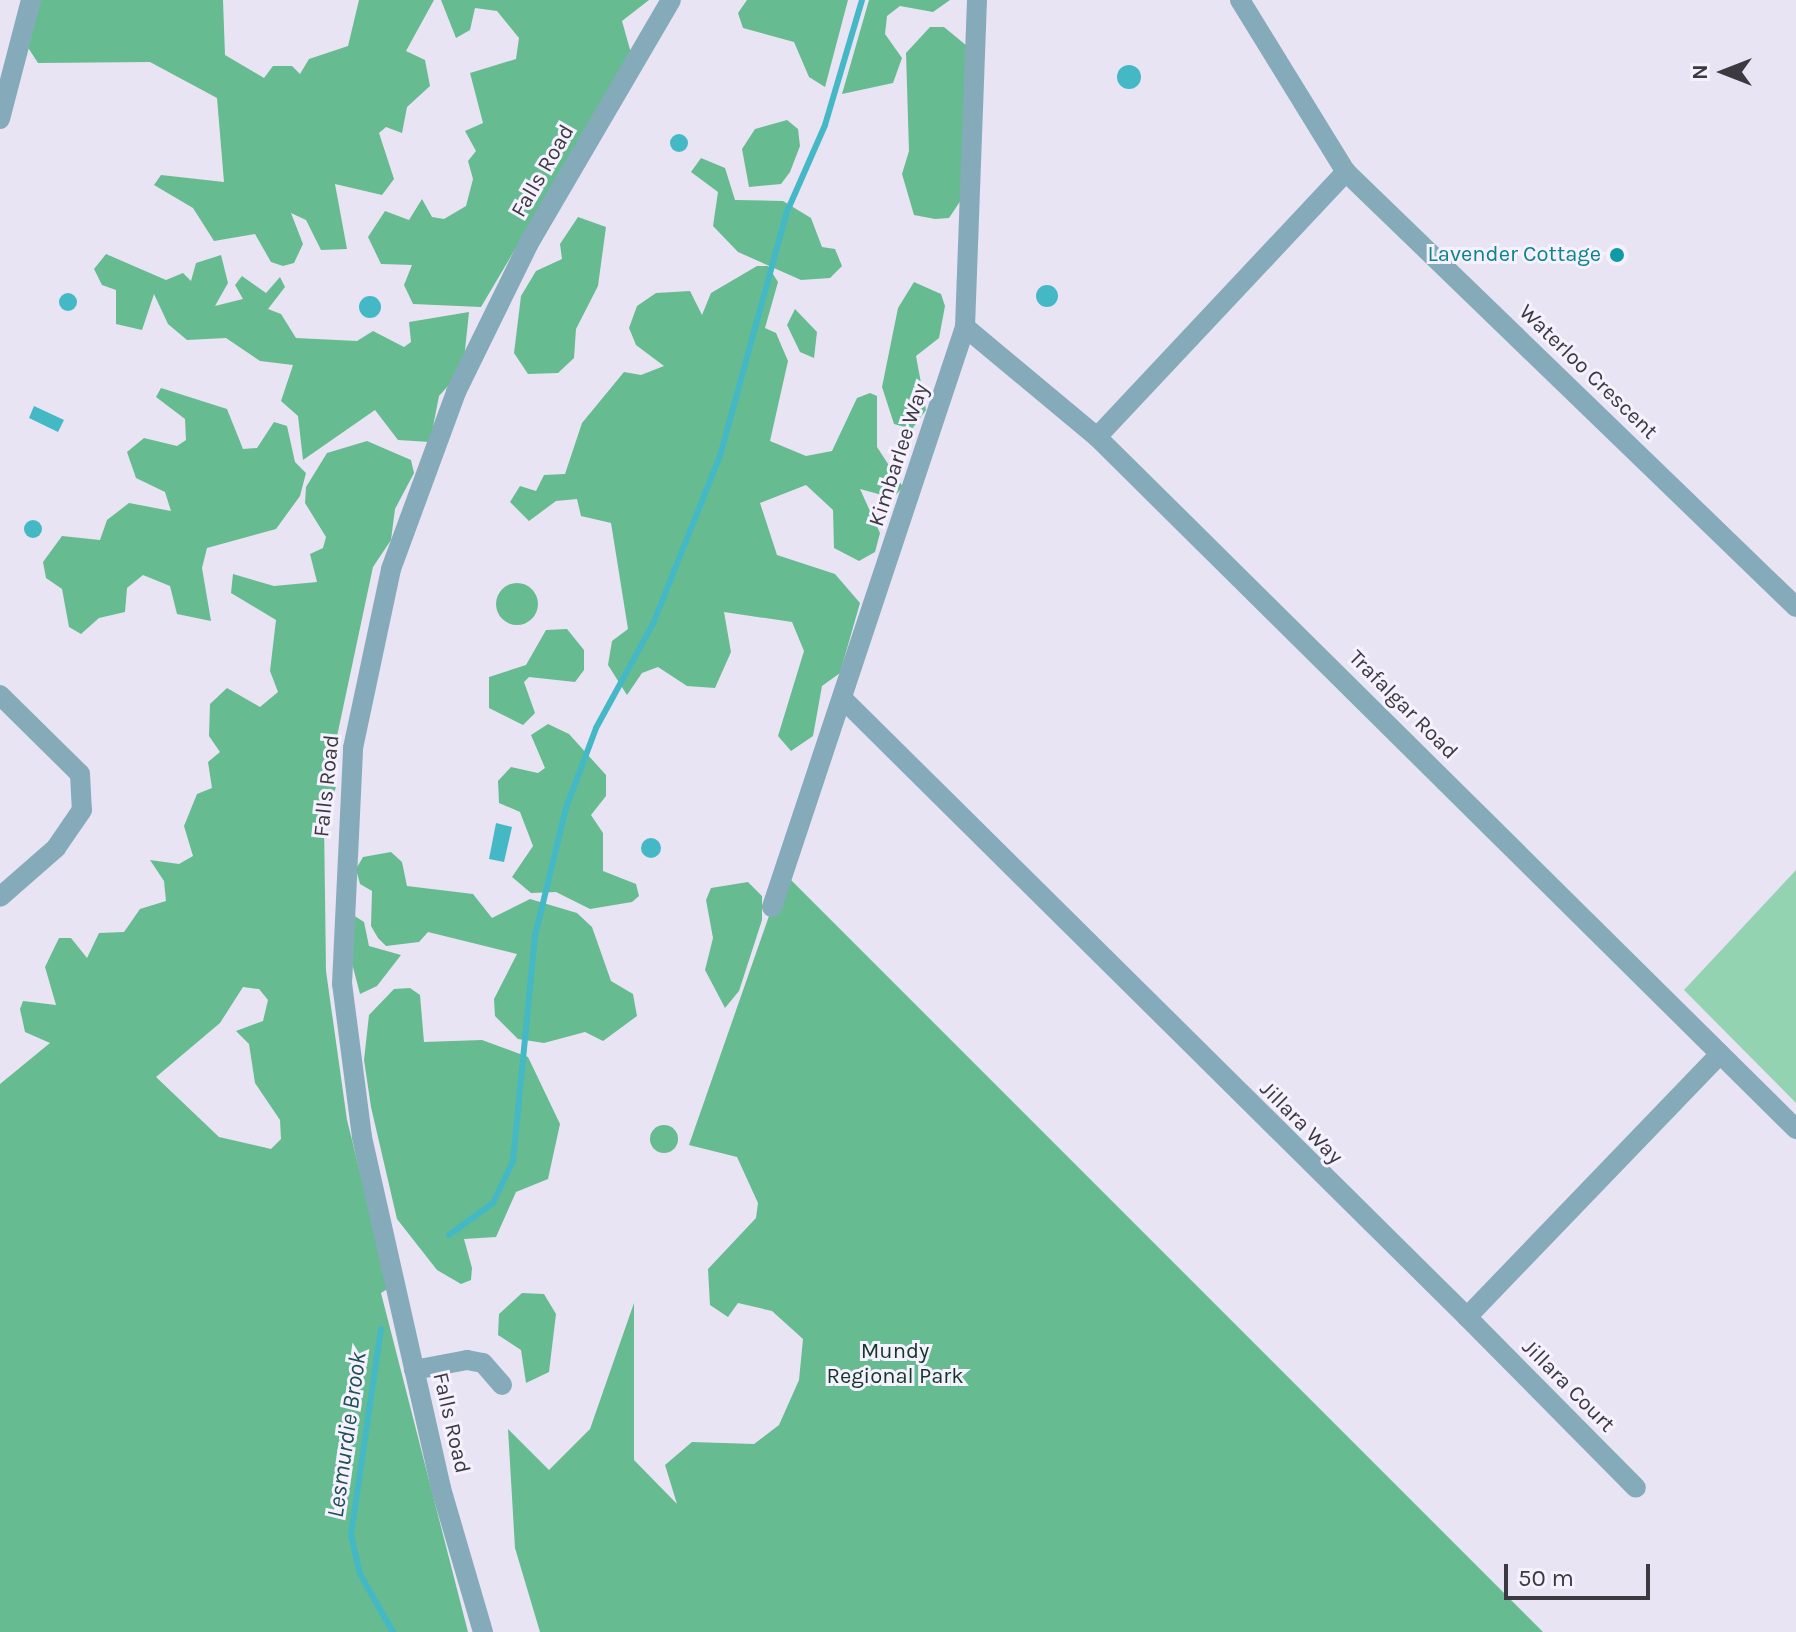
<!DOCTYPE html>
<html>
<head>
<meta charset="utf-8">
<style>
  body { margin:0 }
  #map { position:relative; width:1796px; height:1632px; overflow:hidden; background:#e8e4f3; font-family:Karla,sans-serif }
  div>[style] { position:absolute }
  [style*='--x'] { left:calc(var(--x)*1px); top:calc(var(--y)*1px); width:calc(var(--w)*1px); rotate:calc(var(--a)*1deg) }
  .green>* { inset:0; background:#94d3b1 }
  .forest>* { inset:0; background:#67bb91 }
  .round { border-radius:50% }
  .water>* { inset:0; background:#44b9c5 }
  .stream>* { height:6px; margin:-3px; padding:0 3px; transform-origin:3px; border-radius:3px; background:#44b9c5 }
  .minor>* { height:20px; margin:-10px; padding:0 10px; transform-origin:10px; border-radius:10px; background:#85abba }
  .dots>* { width:22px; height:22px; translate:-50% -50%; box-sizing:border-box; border:4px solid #f5f1fe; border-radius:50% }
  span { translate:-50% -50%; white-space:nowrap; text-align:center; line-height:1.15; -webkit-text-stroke:6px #f5f1fe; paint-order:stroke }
  .street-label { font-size:22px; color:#3c3a40 }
  .culture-label { font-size:22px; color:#0d838f }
  .right { translate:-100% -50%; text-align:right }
  .park-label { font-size:22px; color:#133827 }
  .water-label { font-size:24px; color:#1e5055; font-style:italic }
  .north { position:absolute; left:1684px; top:32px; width:80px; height:80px; -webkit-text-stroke:6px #f5f1fe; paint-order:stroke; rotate:270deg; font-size:22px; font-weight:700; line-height:32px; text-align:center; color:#3c3a40 }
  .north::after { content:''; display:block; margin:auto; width:28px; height:36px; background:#3c3a40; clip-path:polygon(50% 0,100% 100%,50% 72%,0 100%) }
  .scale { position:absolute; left:1504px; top:1564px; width:146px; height:36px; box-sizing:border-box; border:4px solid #3c3a40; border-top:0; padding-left:10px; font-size:24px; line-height:28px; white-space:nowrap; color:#3c3a40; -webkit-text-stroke:6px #f5f1fe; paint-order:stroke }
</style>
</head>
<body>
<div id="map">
  <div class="green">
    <div style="clip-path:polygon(1796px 870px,1796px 1103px,1684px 990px)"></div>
  </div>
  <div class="forest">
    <div style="clip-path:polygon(27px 0,223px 0,225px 55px,264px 78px,273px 66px,292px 66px,300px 74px,309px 59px,348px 46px,359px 0,434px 0,406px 51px,425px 60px,430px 86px,407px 107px,402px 133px,386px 127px,379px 133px,394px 179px,382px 195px,335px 184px,347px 249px,321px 250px,306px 220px,291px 213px,303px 244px,294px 263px,283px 266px,271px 262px,255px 234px,214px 241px,193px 208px,154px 185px,161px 175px,224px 182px,217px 98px,150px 62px,38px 63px,27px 46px)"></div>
    <div style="clip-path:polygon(441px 0,649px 0,622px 21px,631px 53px,481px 307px,413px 304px,404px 285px,412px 265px,381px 264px,368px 237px,385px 211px,409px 220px,422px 199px,432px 217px,444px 219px,466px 206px,473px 179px,468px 161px,476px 151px,465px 131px,483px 123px,470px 73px,516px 59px,519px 38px,497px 11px,475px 8px,470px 30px,456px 38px)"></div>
    <div style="clip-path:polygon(747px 0,848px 0,825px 87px,809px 77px,794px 42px,743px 28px,738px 13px)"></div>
    <div style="clip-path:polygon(869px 0,950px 0,933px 12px,900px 6px,887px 16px,885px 34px,902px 58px,893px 83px,842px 94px)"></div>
    <div style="clip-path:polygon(930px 27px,944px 27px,967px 46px,961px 200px,949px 218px,935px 219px,914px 215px,902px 174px,909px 151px,906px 53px)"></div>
    <div style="clip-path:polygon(787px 120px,798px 129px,800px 146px,790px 172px,781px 184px,749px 187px,742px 149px,755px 129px)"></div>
    <div style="clip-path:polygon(701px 158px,725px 168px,735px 200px,783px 201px,811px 218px,822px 247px,835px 249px,842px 266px,830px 278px,801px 280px,738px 252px,713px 226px,718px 192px,691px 172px)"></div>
    <div style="clip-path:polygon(578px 217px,606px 227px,598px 286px,576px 329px,574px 358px,558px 373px,528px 374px,514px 353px,521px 296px,536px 271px,562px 259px,560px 244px)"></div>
    <div style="clip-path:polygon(106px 254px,166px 280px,183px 273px,191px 281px,196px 263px,221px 255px,228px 283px,215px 306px,243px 299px,235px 285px,242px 276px,266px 293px,280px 277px,285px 287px,268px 309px,281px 314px,296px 338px,357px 341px,373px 331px,404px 347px,411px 342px,409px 322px,469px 312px,463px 369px,439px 396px,430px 442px,398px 440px,375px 410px,303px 460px,298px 416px,281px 401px,293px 365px,260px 361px,226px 338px,187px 340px,168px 324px,154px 294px,142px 330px,116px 324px,116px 290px,102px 285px,94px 269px)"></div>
    <div style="clip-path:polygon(757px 266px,768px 266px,778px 282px,765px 328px,776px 333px,788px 361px,770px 441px,806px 456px,832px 451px,857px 398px,870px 393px,877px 396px,877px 447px,903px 487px,893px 498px,860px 489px,880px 533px,875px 552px,859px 561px,834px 548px,833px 510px,806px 485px,760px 503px,777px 555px,835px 574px,860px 603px,840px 673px,822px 686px,813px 736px,791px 751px,778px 736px,804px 651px,792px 622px,724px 612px,731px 652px,715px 688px,687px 686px,658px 667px,642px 673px,627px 695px,608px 665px,612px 641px,628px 629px,611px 523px,581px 516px,577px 499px,556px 501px,529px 521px,510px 502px,520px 486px,536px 491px,544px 475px,565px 474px,582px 423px,624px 372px,641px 375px,664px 366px,636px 345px,629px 328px,637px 306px,656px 293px,690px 291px,702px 315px,711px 293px)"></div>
    <div style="clip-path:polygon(914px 282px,941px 294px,945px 306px,939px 338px,916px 356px,926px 410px,912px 429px,894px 424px,882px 387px,898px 308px)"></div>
    <div style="clip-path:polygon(795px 309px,817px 332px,814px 358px,800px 352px,787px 325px)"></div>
    <div style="clip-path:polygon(161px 388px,227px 409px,243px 449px,257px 448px,274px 422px,287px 426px,295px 462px,306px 473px,300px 496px,276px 529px,207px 548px,202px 568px,211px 621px,177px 614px,170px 586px,143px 575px,127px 588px,125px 612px,99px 618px,81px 634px,69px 627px,62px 589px,46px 578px,43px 562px,62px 536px,100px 540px,107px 520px,129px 503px,171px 511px,165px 492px,136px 478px,127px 452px,144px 438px,177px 446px,186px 440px,185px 419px,156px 397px)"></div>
    <div style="clip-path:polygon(evenodd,367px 441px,411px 460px,414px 473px,395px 509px,391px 540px,373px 567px,336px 741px,336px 787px,324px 820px,326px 971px,347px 1120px,389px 1288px,381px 1293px,468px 1632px,0 1632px,0 1084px,50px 1043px,25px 1032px,20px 1009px,23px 1001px,56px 1005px,45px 967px,59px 938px,71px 938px,87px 958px,99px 933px,124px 932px,140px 909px,166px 901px,164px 881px,150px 860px,179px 864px,193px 856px,184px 826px,197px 794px,212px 788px,208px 762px,220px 752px,209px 736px,210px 704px,227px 688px,260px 707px,278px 692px,270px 671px,276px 620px,231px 593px,233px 574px,274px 586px,317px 582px,310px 554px,323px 548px,326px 537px,305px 503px,306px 487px,327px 453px,367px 441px,243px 987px,259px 989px,268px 1000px,263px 1021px,236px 1031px,249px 1044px,255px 1083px,280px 1120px,281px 1139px,271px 1149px,219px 1137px,156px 1077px,220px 1023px,243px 987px)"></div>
    <div class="round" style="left:496px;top:583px;width:42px;height:42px"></div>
    <div style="clip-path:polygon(567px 629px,584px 650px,584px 670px,575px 682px,529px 677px,524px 682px,535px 713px,523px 725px,489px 708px,489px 677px,526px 665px,546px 630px)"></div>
    <div style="clip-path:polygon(548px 724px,569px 734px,606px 775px,606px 796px,591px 815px,603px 833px,603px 871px,636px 884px,639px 896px,632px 902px,590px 909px,556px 892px,531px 893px,512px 877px,533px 846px,520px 812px,499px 803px,498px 781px,511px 767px,538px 773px,545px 768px,531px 735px)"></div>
    <div style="clip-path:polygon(391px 852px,402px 862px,407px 886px,473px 894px,492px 918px,530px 899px,577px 913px,592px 927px,611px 981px,633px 994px,637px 1016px,603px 1041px,585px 1032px,544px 1043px,518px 1039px,495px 1016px,494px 999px,517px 954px,428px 932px,419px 942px,386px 946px,378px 938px,371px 926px,372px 891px,360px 884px,356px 869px,363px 857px)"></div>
    <div style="clip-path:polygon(784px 873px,1543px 1632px,540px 1632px,515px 1548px,508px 1429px,549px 1470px,590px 1429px,634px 1303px,634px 1460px,677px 1504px,665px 1465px,692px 1442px,754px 1444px,779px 1425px,799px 1380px,803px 1339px,772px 1311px,738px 1303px,728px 1317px,710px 1305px,708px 1269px,756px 1218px,758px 1203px,737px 1157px,689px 1145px)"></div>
    <div style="clip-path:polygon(748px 882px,762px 896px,762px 920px,739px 991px,725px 1008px,705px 970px,713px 938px,706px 900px,711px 888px)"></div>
    <div style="clip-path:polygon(353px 915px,364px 922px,369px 946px,401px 955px,377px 986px,360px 994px,348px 948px)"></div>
    <div style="clip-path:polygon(410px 988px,420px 995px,424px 1042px,482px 1040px,528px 1057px,560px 1124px,548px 1179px,516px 1192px,496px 1237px,464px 1239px,472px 1268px,471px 1280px,461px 1284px,437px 1270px,397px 1219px,371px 1107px,364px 1060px,369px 1015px,394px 989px)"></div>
    <div class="round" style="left:650px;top:1125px;width:28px;height:28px"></div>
    <div style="clip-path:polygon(522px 1293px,544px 1294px,556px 1314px,549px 1372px,526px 1383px,521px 1350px,498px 1335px,499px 1314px)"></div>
  </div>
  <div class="water">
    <div class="round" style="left:1117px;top:65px;width:24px;height:24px"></div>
    <div class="round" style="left:670px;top:134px;width:18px;height:18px"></div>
    <div class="round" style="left:1036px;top:285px;width:22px;height:22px"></div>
    <div class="round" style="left:59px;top:293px;width:18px;height:18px"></div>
    <div class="round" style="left:359px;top:296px;width:22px;height:22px"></div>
    <div style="clip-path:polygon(34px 406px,64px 420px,58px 432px,29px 418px)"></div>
    <div class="round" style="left:24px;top:520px;width:18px;height:18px"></div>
    <div style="clip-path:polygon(496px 823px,512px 827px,504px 862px,489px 859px)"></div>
    <div class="round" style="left:641px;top:838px;width:20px;height:20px"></div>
  </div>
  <div class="stream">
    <div style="--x:449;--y:1235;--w:54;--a:-36"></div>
    <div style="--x:493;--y:1203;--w:47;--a:-64.5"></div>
    <div style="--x:513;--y:1161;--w:226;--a:-84.4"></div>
    <div style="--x:535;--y:936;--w:132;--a:-76.4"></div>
    <div style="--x:566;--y:808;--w:85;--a:-69.4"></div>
    <div style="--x:596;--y:728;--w:119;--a:-61.3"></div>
    <div style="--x:653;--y:624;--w:181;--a:-68.3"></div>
    <div style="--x:720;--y:456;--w:251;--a:-74.7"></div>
    <div style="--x:786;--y:214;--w:97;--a:-66.3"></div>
    <div style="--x:825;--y:125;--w:130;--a:-73.5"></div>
    <div style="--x:381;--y:1329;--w:208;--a:98.3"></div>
    <div style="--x:351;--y:1535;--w:40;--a:77"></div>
    <div style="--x:360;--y:1574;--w:67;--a:60.4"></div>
  </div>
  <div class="minor">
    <div style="--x:1240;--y:0;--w:202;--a:58.4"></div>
    <div style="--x:0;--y:119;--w:123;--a:-75.4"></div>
    <div style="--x:965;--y:327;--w:172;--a:39.8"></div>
    <div style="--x:1097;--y:437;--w:984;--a:44.71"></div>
    <div style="--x:1097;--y:437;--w:364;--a:-46.8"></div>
    <div style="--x:1346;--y:172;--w:626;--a:44.03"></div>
    <div style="--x:0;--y:695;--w:112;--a:44.6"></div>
    <div style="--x:80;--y:774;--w:36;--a:87"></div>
    <div style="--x:82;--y:810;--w:46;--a:124.4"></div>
    <div style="--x:56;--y:848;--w:74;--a:138.8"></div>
    <div style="--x:845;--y:701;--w:875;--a:44.72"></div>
    <div style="--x:1467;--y:1317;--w:365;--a:-46.1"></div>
    <div style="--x:772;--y:907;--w:611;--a:-71.59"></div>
    <div style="--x:965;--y:327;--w:327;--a:-87.9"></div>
    <div style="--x:1467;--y:1317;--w:240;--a:45.3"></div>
    <div style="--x:414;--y:1370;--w:54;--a:-10.7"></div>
    <div style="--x:467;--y:1360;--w:16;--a:11"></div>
    <div style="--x:483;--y:1363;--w:29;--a:49"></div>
    <div style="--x:483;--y:1632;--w:150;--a:-106.3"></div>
    <div style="--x:441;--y:1488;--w:360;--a:-102.7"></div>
    <div style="--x:362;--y:1137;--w:154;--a:-97.4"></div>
    <div style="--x:342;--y:984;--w:236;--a:-87.3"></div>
    <div style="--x:353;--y:748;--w:183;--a:-78"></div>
    <div style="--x:391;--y:569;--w:189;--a:-69.8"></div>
    <div style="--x:456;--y:392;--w:166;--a:-63.9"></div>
    <div style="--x:529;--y:243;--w:281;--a:-59.7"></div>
  </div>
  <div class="dots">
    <div style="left:1617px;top:255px;background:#0f9aa8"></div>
  </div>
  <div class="street-label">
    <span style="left:543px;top:171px;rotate:-60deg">Falls Road</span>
    <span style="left:1588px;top:372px;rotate:44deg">Waterloo Crescent</span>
    <span style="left:899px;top:455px;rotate:-72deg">Kimbarlee Way</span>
    <span style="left:1403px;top:705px;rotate:45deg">Trafalgar Road</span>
    <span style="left:327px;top:786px;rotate:-84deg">Falls Road</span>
    <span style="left:1301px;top:1123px;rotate:45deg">Jillara Way</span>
    <span style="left:1568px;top:1386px;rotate:45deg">Jillara Court</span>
    <span style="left:451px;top:1423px;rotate:77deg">Falls Road</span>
  </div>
  <div class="culture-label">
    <span class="right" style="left:1601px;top:255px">Lavender Cottage</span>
  </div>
  <div class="park-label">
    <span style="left:895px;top:1364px">Mundy<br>Regional Park</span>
  </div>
  <div class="water-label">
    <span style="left:347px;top:1435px;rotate:-82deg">Lesmurdie Brook</span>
  </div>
  <div class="north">N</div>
  <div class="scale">50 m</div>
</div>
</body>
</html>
